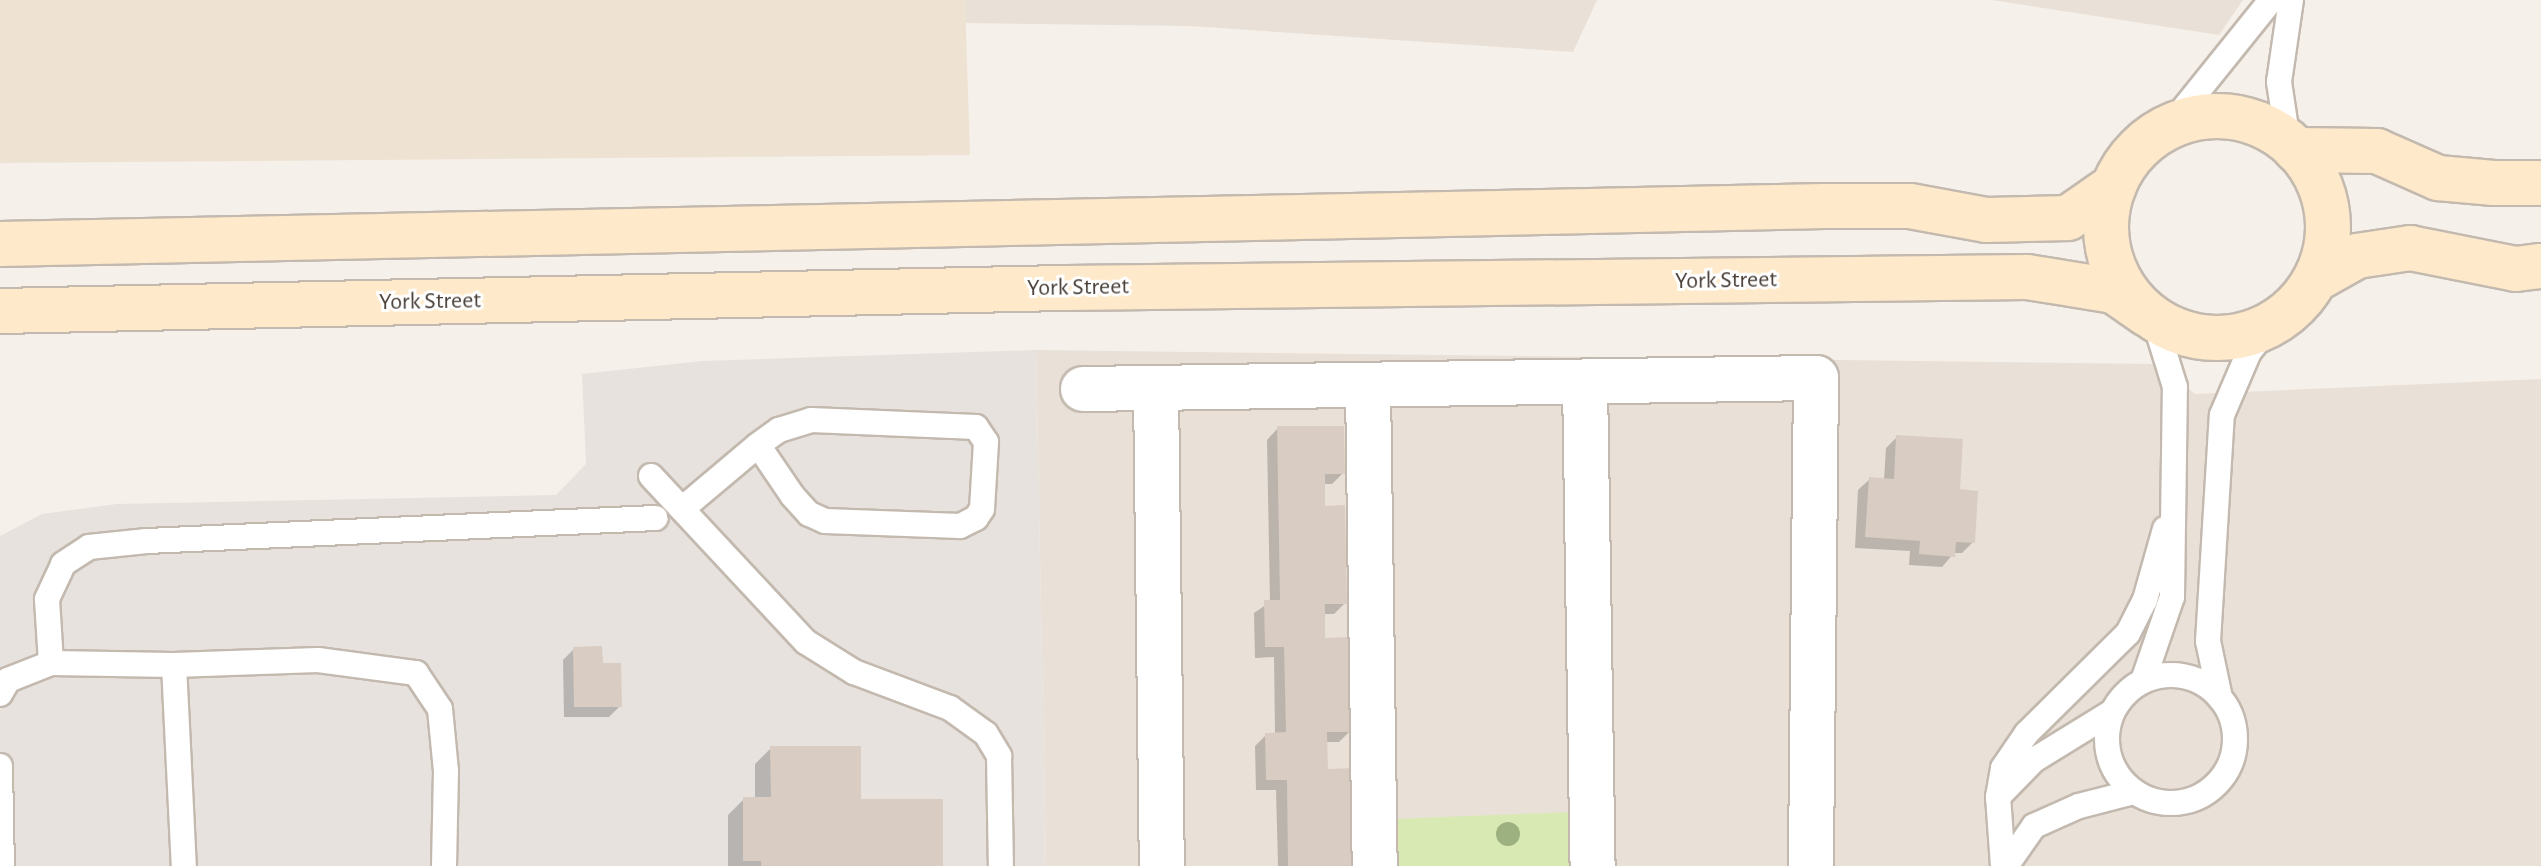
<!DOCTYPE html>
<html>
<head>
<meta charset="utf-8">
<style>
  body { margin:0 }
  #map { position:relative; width:2541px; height:866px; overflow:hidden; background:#f5f0e9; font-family:"Alegreya Sans",sans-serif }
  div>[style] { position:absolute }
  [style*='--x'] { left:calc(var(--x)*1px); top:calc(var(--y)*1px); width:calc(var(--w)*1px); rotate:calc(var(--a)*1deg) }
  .residential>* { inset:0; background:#e9e1d8 }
  .industrial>* { inset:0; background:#e7e2de }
  .education>* { inset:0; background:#eee2d3 }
  .green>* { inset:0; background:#d8e9b3 }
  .shadow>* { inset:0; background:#0003 }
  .building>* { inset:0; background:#d9ccc2 }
  .roads { filter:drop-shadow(2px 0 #c3b9af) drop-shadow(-2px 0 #c3b9af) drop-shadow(0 2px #c3b9af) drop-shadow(0 -2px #c3b9af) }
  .lane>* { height:24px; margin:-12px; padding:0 12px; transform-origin:12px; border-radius:12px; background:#fff }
  .lane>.ring { margin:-12px; padding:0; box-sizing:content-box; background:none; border:24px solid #fff; border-radius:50% }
  .street>* { height:44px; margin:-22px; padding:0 22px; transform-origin:22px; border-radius:22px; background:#fff }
  .secondary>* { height:44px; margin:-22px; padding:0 22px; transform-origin:22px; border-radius:22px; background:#feeaca }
  .secondary>.ring { margin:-22px; padding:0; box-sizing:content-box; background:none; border:44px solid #feeaca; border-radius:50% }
  .trees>* { width:24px; height:24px; margin:-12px; border-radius:50%; background:#9db080 }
  span { translate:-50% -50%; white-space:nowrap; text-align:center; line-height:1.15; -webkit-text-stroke:6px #fff; paint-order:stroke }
  .street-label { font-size:24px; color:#493f38 }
</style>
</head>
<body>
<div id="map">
  <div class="residential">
    <div style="clip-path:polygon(965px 0,1597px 0,1573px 52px,1190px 26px,965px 23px)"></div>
    <div style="clip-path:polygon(1992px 0,2243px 0,2219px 35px)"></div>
    <div style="clip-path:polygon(1036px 350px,2160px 364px,2195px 394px,2541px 379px,2541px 866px,1046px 866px)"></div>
  </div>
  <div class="industrial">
    <div style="clip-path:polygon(1036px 350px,1046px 866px,0 866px,0 536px,42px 514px,117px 504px,556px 495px,586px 464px,582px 374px,702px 361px)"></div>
  </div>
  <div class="education">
    <div style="clip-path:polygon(0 0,965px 0,970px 155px,0 163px)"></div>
  </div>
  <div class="green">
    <div style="clip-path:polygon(1571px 812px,1574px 866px,1395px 866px,1393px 819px)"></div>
  </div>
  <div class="shadow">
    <div style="clip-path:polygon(1278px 428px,1343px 473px,1332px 484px,1323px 484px,1323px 508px,1345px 603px,1334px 614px,1323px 614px,1323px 640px,1350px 731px,1339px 742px,1325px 742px,1326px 771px,1354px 866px,1269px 866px,1278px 866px,1276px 790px,1256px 790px,1255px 746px,1266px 735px,1275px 734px,1274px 657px,1255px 658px,1254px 613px,1270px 602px,1267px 440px)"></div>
    <div style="clip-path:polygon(1897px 437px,1958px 491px,1973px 542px,1962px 553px,1954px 553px,1942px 567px,1909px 565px,1910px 551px,1855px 548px,1858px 490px,1870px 479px,1884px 480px,1886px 448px)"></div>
    <div style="clip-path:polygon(574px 649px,601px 665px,620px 706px,609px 717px,564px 717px,563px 660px)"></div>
    <div style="clip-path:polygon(771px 748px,859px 800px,941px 866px,728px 866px,728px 815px,744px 799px,755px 799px,755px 764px)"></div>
  </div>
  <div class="building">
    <div style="clip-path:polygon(1277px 426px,1344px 426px,1345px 474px,1325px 474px,1325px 506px,1345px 505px,1347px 604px,1325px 604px,1325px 638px,1351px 637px,1352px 732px,1327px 732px,1328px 769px,1354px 768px,1356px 866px,1288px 866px,1287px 780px,1266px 780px,1265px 733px,1286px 732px,1284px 647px,1265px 647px,1264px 600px,1280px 600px)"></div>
    <div style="clip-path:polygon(1896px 435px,1963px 439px,1960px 489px,1978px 491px,1975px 543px,1956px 542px,1955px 557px,1919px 554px,1920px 541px,1865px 537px,1869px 477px,1894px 479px)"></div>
    <div style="clip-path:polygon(602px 646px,603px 663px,621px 663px,622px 707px,574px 707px,573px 647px)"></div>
    <div style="clip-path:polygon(770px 746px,861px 746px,861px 799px,943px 799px,943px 866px,761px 866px,761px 861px,743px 861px,743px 797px,771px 797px)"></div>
  </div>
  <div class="roads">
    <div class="lane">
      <div style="--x:2169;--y:127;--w:163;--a:-51.2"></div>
      <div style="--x:2288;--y:142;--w:61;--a:-98.5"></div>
      <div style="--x:2279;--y:82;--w:83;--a:-81.7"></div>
      <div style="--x:651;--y:476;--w:227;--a:47"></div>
      <div style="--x:806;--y:642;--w:57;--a:32"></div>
      <div style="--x:854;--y:672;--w:103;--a:20.6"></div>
      <div style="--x:950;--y:708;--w:44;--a:35.8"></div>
      <div style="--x:986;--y:734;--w:26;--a:59"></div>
      <div style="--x:999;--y:756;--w:110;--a:89"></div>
      <div style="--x:682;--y:509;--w:99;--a:-40.1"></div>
      <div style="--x:758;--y:445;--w:26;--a:-36"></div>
      <div style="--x:779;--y:430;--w:34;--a:-17"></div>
      <div style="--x:811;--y:420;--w:165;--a:2.4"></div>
      <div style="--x:976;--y:427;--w:18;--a:56"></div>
      <div style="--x:986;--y:442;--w:67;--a:93.4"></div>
      <div style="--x:982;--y:509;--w:11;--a:124"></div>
      <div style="--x:976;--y:518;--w:18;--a:153"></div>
      <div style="--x:960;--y:526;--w:135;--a:-177.9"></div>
      <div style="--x:825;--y:521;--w:17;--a:-156"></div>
      <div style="--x:809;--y:514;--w:25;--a:-132"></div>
      <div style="--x:792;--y:495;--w:60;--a:-124.2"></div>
      <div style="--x:51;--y:663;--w:64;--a:-93.6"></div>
      <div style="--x:47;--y:599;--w:38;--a:-65"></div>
      <div style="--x:63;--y:564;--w:31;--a:-33"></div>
      <div style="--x:89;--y:547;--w:58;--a:-5.9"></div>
      <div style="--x:147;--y:541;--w:509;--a:-2.59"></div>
      <div style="--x:174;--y:665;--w:201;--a:87.2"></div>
      <div class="ring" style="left:2107px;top:675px;width:104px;height:104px"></div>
      <div style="--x:2143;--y:681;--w:89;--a:-71"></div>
      <div style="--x:2172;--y:597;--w:210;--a:-89.2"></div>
      <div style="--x:2175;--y:387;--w:71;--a:-107.2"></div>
      <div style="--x:0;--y:694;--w:16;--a:-60"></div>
      <div style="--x:8;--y:680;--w:46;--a:-21.6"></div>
      <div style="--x:51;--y:663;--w:123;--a:0.9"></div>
      <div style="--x:174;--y:665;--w:144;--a:-2"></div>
      <div style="--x:318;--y:660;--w:99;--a:7.6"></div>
      <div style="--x:416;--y:673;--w:43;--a:56.3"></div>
      <div style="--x:440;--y:709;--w:62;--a:84.5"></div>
      <div style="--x:446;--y:771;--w:95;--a:91.2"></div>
      <div style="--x:2220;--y:698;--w:58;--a:-101.9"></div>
      <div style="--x:2208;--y:641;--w:226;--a:-86.5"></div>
      <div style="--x:2222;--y:415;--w:69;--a:-66.8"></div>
      <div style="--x:2249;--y:352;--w:35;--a:-51"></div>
      <div style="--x:0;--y:766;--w:100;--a:88.9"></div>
      <div style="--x:1998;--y:797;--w:29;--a:-80"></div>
      <div style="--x:2003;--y:768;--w:42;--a:-55.6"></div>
      <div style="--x:2027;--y:733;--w:142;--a:-44.7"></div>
      <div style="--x:2128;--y:633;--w:37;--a:-63"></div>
      <div style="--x:2145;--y:600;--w:74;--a:-74.3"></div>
      <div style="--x:2003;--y:866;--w:69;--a:-94.1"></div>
      <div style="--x:1998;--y:797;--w:52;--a:-45.8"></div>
      <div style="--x:2034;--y:760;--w:92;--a:-31.6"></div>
      <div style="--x:2006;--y:866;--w:49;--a:-55"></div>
      <div style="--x:2034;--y:826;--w:49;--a:-24"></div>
      <div style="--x:2079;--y:806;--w:57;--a:-14.3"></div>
    </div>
    <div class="street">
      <div style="--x:1585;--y:382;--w:484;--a:89.1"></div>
      <div style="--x:1368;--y:385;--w:481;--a:89.2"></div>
      <div style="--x:1156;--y:388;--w:478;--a:89.3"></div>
      <div style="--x:1083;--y:389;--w:733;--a:-0.86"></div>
      <div style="--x:1816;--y:378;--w:488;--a:90.6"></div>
    </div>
    <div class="secondary">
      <div class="ring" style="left:2106px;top:116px;width:178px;height:178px"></div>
      <div style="--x:2296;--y:150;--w:81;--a:0.7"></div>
      <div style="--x:2377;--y:151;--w:67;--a:23.9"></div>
      <div style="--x:2438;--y:178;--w:56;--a:5.1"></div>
      <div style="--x:2494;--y:183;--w:47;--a:0"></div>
      <div style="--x:0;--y:244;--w:1825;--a:-1.19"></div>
      <div style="--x:1825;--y:206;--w:85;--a:0"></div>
      <div style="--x:1910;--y:206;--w:77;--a:10.4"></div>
      <div style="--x:1986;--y:220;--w:82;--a:-1.4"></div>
      <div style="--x:2068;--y:218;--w:56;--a:-34.8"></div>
      <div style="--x:2316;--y:279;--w:47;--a:-29.3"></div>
      <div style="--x:2357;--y:256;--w:54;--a:-8.6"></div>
      <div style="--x:2410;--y:248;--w:108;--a:11.2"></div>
      <div style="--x:2516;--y:269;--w:25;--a:-7"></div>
      <div style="--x:0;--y:311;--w:1066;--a:-1.24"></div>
      <div style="--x:1066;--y:288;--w:961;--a:-0.66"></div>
      <div style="--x:2027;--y:277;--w:88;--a:9.1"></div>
      <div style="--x:2114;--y:291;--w:40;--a:34.9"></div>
    </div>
  </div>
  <div class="trees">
    <div style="left:1508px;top:834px"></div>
  </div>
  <div class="street-label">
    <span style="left:1726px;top:281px;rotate:-1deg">York Street</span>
    <span style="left:1078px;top:288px;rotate:-1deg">York Street</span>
    <span style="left:430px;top:302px;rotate:-1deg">York Street</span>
  </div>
</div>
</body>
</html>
